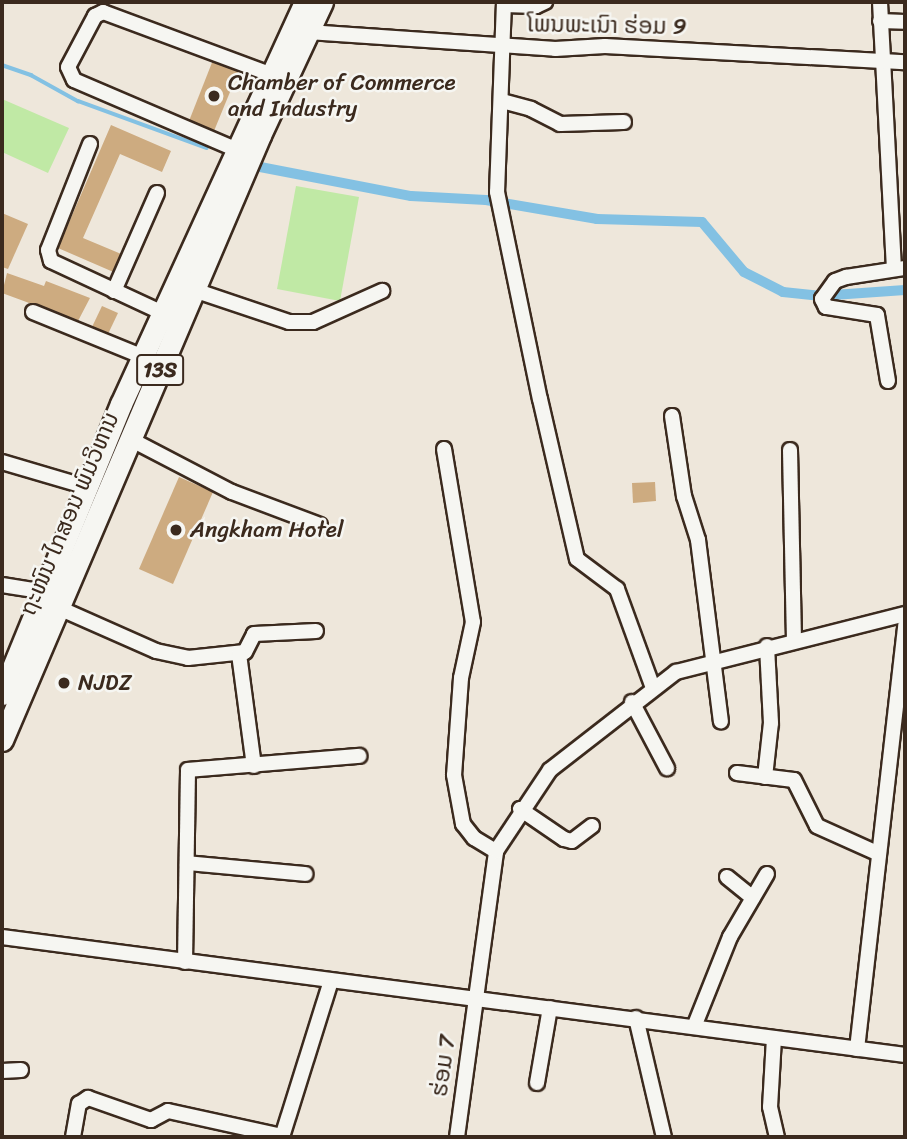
<!DOCTYPE html>
<html>
<head>
<meta charset="utf-8">
<style>
  body { margin:0 }
  #map { position:relative; width:907px; height:1139px; overflow:hidden; background:#eee7db; font-family:Sriracha,"Noto Sans Lao",sans-serif }
  div>[style] { position:absolute }
  [style*='--x'] { left:calc(var(--x)*1px); top:calc(var(--y)*1px); width:calc(var(--w)*1px); rotate:calc(var(--a)*1deg) }
  .green>* { inset:0; background:#c0e9a5 }
  .stream>* { height:3.5px; margin:-1.75px; padding:0 1.75px; transform-origin:1.75px; border-radius:1.75px; background:#83c1e3 }
  .canal>* { height:10px; margin:-5px; padding:0 5px; transform-origin:5px; border-radius:5px; background:#83c1e3 }
  .building>* { inset:0; background:#cdab80 }
  .roads { filter:drop-shadow(2px 0 #3b2a1e) drop-shadow(-2px 0 #3b2a1e) drop-shadow(0 2px #3b2a1e) drop-shadow(0 -2px #3b2a1e) }
  .minor>* { height:14px; margin:-7px; padding:0 7px; transform-origin:7px; border-radius:7px; background:#f6f6f2 }
  .highway>* { height:21px; margin:-10.5px; padding:0 10.5px; transform-origin:10.5px; border-radius:10.5px; background:#f6f6f2 }
  .dots>* { width:19px; height:19px; translate:-50% -50%; box-sizing:border-box; border:4px solid #f6f6f2; border-radius:50% }
  span { translate:-50% -50%; white-space:nowrap; text-align:center; line-height:1.15; -webkit-text-stroke:5px #f6f6f2; paint-order:stroke }
  .shield-label span { padding:2px 5px; background:#f6f6f2; border:2px solid; border-radius:5px; -webkit-text-stroke-width:0 }
  .shield-label { font-size:21px; color:#3b2a1e; font-weight:700 }
  .street-label { font-size:23px; color:#3b2a1e }
  .poi-label { font-size:23px; color:#3b2a1e }
  .left { translate:0 -50%; text-align:left }
  .frame { position:absolute; inset:0; border:4px solid #3b2a1e; pointer-events:none }
</style>
</head>
<body>
<div id="map">
  <div class="green">
    <div style="clip-path:polygon(2px 99px,69px 128px,48px 173px,2px 152px)"></div>
    <div style="clip-path:polygon(296px 186px,359px 197px,340px 301px,277px 289px)"></div>
  </div>
  <div class="stream">
    <div style="--x:2;--y:65;--w:31;--a:19"></div>
    <div style="--x:31;--y:75;--w:54;--a:29"></div>
    <div style="--x:78;--y:101;--w:137;--a:20"></div>
  </div>
  <div class="canal">
    <div style="--x:255;--y:166;--w:159;--a:10.9"></div>
    <div style="--x:411;--y:196;--w:75;--a:3.1"></div>
    <div style="--x:486;--y:200;--w:113;--a:9.7"></div>
    <div style="--x:597;--y:219;--w:105;--a:1.6"></div>
    <div style="--x:702;--y:222;--w:65;--a:50"></div>
    <div style="--x:744;--y:272;--w:44;--a:27.1"></div>
    <div style="--x:783;--y:292;--w:36;--a:6"></div>
    <div style="--x:819;--y:296;--w:86;--a:-4"></div>
  </div>
  <div class="building">
    <div style="clip-path:polygon(213px 60px,239px 70px,214px 131px,189px 121px)"></div>
    <div style="clip-path:polygon(111px 125px,171px 151px,162px 172px,120px 154px,83px 238px,126px 256px,118px 274px,58px 248px)"></div>
    <div style="clip-path:polygon(2px 213px,28px 224px,8px 269px,2px 267px)"></div>
    <div style="clip-path:polygon(7px 273px,44px 286px,46px 281px,90px 298px,78px 321px,2px 293px)"></div>
    <div style="clip-path:polygon(102px 306px,118px 313px,108px 334px,92px 327px)"></div>
    <div style="clip-path:polygon(179px 477px,213px 492px,173px 584px,139px 569px)"></div>
    <div style="clip-path:polygon(655px 482px,656px 501px,633px 503px,632px 483px)"></div>
  </div>
  <div class="roads">
    <div class="minor">
      <div style="--x:504;--y:2;--w:190;--a:92.1"></div>
      <div style="--x:497;--y:192;--w:211;--a:78.3"></div>
      <div style="--x:540;--y:399;--w:164;--a:77"></div>
      <div style="--x:577;--y:559;--w:50;--a:36.9"></div>
      <div style="--x:617;--y:589;--w:105;--a:70"></div>
      <div style="--x:880;--y:2;--w:267;--a:87"></div>
      <div style="--x:504;--y:5;--w:32;--a:2"></div>
      <div style="--x:536;--y:6;--w:10;--a:-24"></div>
      <div style="--x:880;--y:21;--w:25;--a:2"></div>
      <div style="--x:308;--y:32;--w:248;--a:3.9"></div>
      <div style="--x:555;--y:49;--w:50;--a:-3.4"></div>
      <div style="--x:605;--y:46;--w:300;--a:3.1"></div>
      <div style="--x:502;--y:101;--w:30;--a:15"></div>
      <div style="--x:531;--y:109;--w:33;--a:27"></div>
      <div style="--x:560;--y:124;--w:64;--a:-1.8"></div>
      <div style="--x:90;--y:144;--w:114;--a:111.6"></div>
      <div style="--x:48;--y:250;--w:11;--a:75"></div>
      <div style="--x:51;--y:261;--w:123;--a:24.9"></div>
      <div style="--x:235;--y:149;--w:175;--a:-156.8"></div>
      <div style="--x:74;--y:80;--w:14;--a:-115"></div>
      <div style="--x:68;--y:67;--w:58;--a:-62.1"></div>
      <div style="--x:95;--y:16;--w:9;--a:-27"></div>
      <div style="--x:103;--y:12;--w:178;--a:20.4"></div>
      <div style="--x:194;--y:290;--w:100;--a:18.6"></div>
      <div style="--x:289;--y:322;--w:24;--a:0"></div>
      <div style="--x:313;--y:322;--w:76;--a:-24.2"></div>
      <div style="--x:114;--y:291;--w:107;--a:-66.3"></div>
      <div style="--x:33;--y:312;--w:120;--a:22.1"></div>
      <div style="--x:888;--y:381;--w:67;--a:-99.5"></div>
      <div style="--x:877;--y:315;--w:52;--a:-171.1"></div>
      <div style="--x:826;--y:307;--w:9;--a:-117"></div>
      <div style="--x:822;--y:299;--w:22;--a:-54"></div>
      <div style="--x:835;--y:281;--w:12;--a:-20"></div>
      <div style="--x:846;--y:277;--w:60;--a:-8.7"></div>
      <div style="--x:672;--y:416;--w:81;--a:81.5"></div>
      <div style="--x:684;--y:496;--w:46;--a:72.3"></div>
      <div style="--x:698;--y:540;--w:183;--a:82.8"></div>
      <div style="--x:130;--y:439;--w:115;--a:27.5"></div>
      <div style="--x:232;--y:492;--w:94;--a:20.6"></div>
      <div style="--x:444;--y:449;--w:175;--a:80.5"></div>
      <div style="--x:473;--y:622;--w:57;--a:102.1"></div>
      <div style="--x:461;--y:678;--w:97;--a:94.1"></div>
      <div style="--x:454;--y:775;--w:50;--a:79.6"></div>
      <div style="--x:463;--y:824;--w:18;--a:52"></div>
      <div style="--x:474;--y:838;--w:26;--a:31"></div>
      <div style="--x:790;--y:450;--w:190;--a:88.8"></div>
      <div style="--x:2;--y:462;--w:89;--a:16.4"></div>
      <div style="--x:2;--y:585;--w:39;--a:9"></div>
      <div style="--x:59;--y:608;--w:106;--a:23.9"></div>
      <div style="--x:156;--y:651;--w:33;--a:12"></div>
      <div style="--x:188;--y:658;--w:57;--a:-6"></div>
      <div style="--x:245;--y:652;--w:20;--a:-63"></div>
      <div style="--x:254;--y:634;--w:62;--a:-2.8"></div>
      <div style="--x:239;--y:654;--w:113;--a:82.4"></div>
      <div style="--x:632;--y:702;--w:75;--a:62.1"></div>
      <div style="--x:737;--y:773;--w:57;--a:7"></div>
      <div style="--x:794;--y:780;--w:51;--a:63.4"></div>
      <div style="--x:817;--y:826;--w:68;--a:24.3"></div>
      <div style="--x:765;--y:777;--w:54;--a:-83.7"></div>
      <div style="--x:771;--y:723;--w:77;--a:-93"></div>
      <div style="--x:520;--y:809;--w:53;--a:34.3"></div>
      <div style="--x:564;--y:839;--w:8;--a:14"></div>
      <div style="--x:572;--y:841;--w:25;--a:-37"></div>
      <div style="--x:187;--y:863;--w:119;--a:5.3"></div>
      <div style="--x:727;--y:877;--w:33;--a:39"></div>
      <div style="--x:2;--y:937;--w:911;--a:7.44"></div>
      <div style="--x:185;--y:962;--w:192;--a:-89.1"></div>
      <div style="--x:188;--y:770;--w:172;--a:-4.7"></div>
      <div style="--x:636;--y:1018;--w:122;--a:76.8"></div>
      <div style="--x:694;--y:1027;--w:97;--a:-68.2"></div>
      <div style="--x:730;--y:937;--w:73;--a:-59.6"></div>
      <div style="--x:774;--y:1038;--w:69;--a:93.3"></div>
      <div style="--x:770;--y:1107;--w:31;--a:77"></div>
      <div style="--x:857;--y:1049;--w:427;--a:-83.5"></div>
      <div style="--x:2;--y:1071;--w:19;--a:-3"></div>
      <div style="--x:537;--y:1083;--w:76;--a:-80.2"></div>
      <div style="--x:73;--y:1137;--w:34;--a:-80"></div>
      <div style="--x:79;--y:1104;--w:11;--a:-34"></div>
      <div style="--x:88;--y:1098;--w:67;--a:19.2"></div>
      <div style="--x:151;--y:1120;--w:19;--a:-28"></div>
      <div style="--x:168;--y:1111;--w:117;--a:12.4"></div>
      <div style="--x:282;--y:1137;--w:164;--a:-72.6"></div>
      <div style="--x:457;--y:1137;--w:289;--a:-82.2"></div>
      <div style="--x:496;--y:851;--w:97;--a:-56.3"></div>
      <div style="--x:550;--y:770;--w:160;--a:-37.9"></div>
      <div style="--x:676;--y:672;--w:236;--a:-14.2"></div>
    </div>
    <div class="highway">
      <div style="--x:2;--y:694;--w:313;--a:-67.7"></div>
      <div style="--x:121;--y:404;--w:442;--a:-65.4"></div>
      <div style="--x:2;--y:740;--w:658;--a:-66.9"></div>
      <div style="--x:260;--y:135;--w:147;--a:-65"></div>
    </div>
  </div>
  <div class="dots">
    <div style="left:214px;top:96px;background:#3b2a1e"></div>
    <div style="left:176px;top:530px;background:#3b2a1e"></div>
    <div style="left:64px;top:683px;background:#3b2a1e"></div>
  </div>
  <div class="shield-label">
    <span style="left:160px;top:370px">13S</span>
  </div>
  <div class="street-label">
    <span style="left:607px;top:26px;rotate:1deg">ໂພນພະເນົາ ຮ່ອມ 9</span>
    <span style="left:70px;top:514px;rotate:-67deg">ຖະໜົນ ໄກສອນ ພົມວິຫານ</span>
    <span style="left:444px;top:1066px;rotate:-82deg">ຮ່ອມ 7</span>
  </div>
  <div class="poi-label">
    <span class="left" style="left:228px;top:96px">Chamber of Commerce<br>and Industry</span>
    <span class="left" style="left:190px;top:530px">Angkham Hotel</span>
    <span class="left" style="left:78px;top:683px">NJDZ</span>
  </div>
  <div class="frame"></div>
</div>
</body>
</html>
